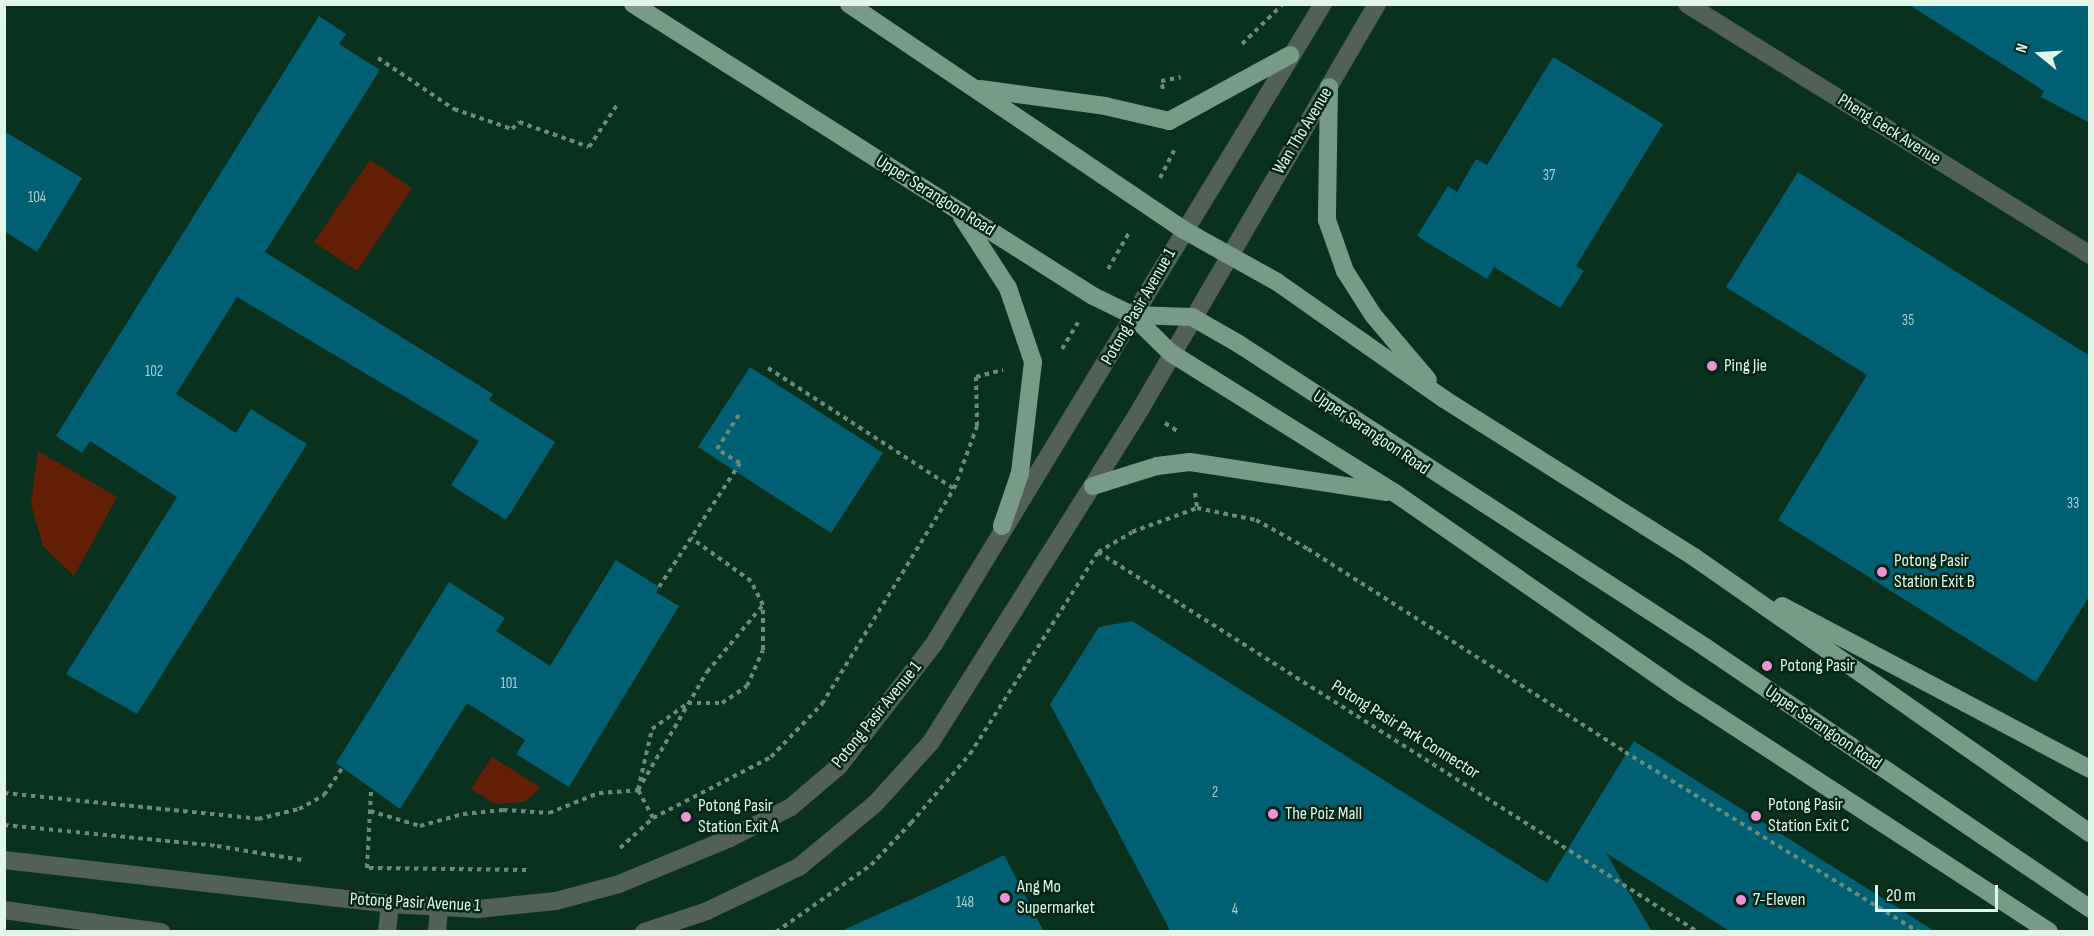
<!DOCTYPE html>
<html>
<head>
<meta charset="utf-8">
<style>
  body { margin:0 }
  #map { position:relative; width:2094px; height:936px; overflow:hidden; background:#0a301e; font-family:"Sofia Sans Condensed",sans-serif }
  div>[style] { position:absolute }
  [style*='--x'] { left:calc(var(--x)*1px); top:calc(var(--y)*1px); width:calc(var(--w)*1px); rotate:calc(var(--a)*1deg) }
  .green>* { inset:0; background:#632007 }
  .building>* { inset:0; background:#005f73 }
  .path>* { height:4px; margin-top:-2px; transform-origin:0; background:repeating-linear-gradient(90deg,#6d8b7c 0 4.5px,transparent 0 9px) }
  .minor>* { height:18px; margin:-9px; padding:0 9px; transform-origin:9px; border-radius:9px; background:#526158 }
  .major>* { height:18px; margin:-9px; padding:0 9px; transform-origin:9px; border-radius:9px; background:#799a87 }
  .dots>* { width:16px; height:16px; translate:-50% -50%; box-sizing:border-box; border:3px solid #012615; border-radius:50% }
  span { translate:-50% -50%; white-space:nowrap; text-align:center; line-height:1.15; -webkit-text-stroke:5px #012615; paint-order:stroke }
  .number-label { font-size:15px; color:#a9d0cc }
  .number-label span { -webkit-text-stroke-width:0 }
  .street-label { font-size:18px; color:#e1f5e9 }
  .poi-label { font-size:18px; color:#e1f5e9 }
  .left { translate:0 -50%; text-align:left }
  .frame { position:absolute; inset:0; border:6px solid #e1f5e9; pointer-events:none }
  .north { position:absolute; left:2010px; top:24px; width:60px; height:60px; -webkit-text-stroke:4px #012615; paint-order:stroke; rotate:288deg; font-size:16px; font-weight:700; line-height:24px; text-align:center; color:#e1f5e9 }
  .north::after { content:''; display:block; margin:auto; width:21px; height:27px; background:#e1f5e9; clip-path:polygon(50% 0,100% 100%,50% 72%,0 100%) }
  .scale { position:absolute; left:1875px; top:885px; width:123px; height:27px; box-sizing:border-box; border:3px solid #e1f5e9; border-top:0; padding-left:8px; font-size:18px; line-height:21px; white-space:nowrap; color:#e1f5e9; -webkit-text-stroke:4px #012615; paint-order:stroke }
</style>
</head>
<body>
<div id="map">
  <div class="green">
    <div style="clip-path:polygon(370px 160px,412px 188px,357px 271px,314px 242px)"></div>
    <div style="clip-path:polygon(38px 451px,117px 497px,74px 576px,43px 546px,31px 504px)"></div>
    <div style="clip-path:polygon(492px 757px,541px 788px,524px 802px,495px 804px,471px 789px)"></div>
  </div>
  <div class="building">
    <div style="clip-path:polygon(1908px 4px,2090px 4px,2090px 123px,2041px 97px,2044px 91px)"></div>
    <div style="clip-path:polygon(319px 16px,346px 34px,339px 44px,380px 70px,265px 252px,493px 394px,489px 400px,555px 442px,506px 520px,451px 485px,479px 441px,237px 297px,176px 394px,236px 433px,251px 409px,307px 444px,137px 714px,66px 674px,177px 497px,90px 441px,82px 453px,56px 436px)"></div>
    <div style="clip-path:polygon(1553px 57px,1663px 124px,1576px 266px,1584px 271px,1560px 308px,1494px 267px,1487px 279px,1417px 236px,1448px 186px,1457px 192px,1476px 159px,1487px 165px)"></div>
    <div style="clip-path:polygon(4px 131px,82px 178px,37px 252px,4px 231px)"></div>
    <div style="clip-path:polygon(1798px 172px,2090px 356px,2090px 595px,2036px 682px,1778px 520px,1867px 375px,1726px 287px)"></div>
    <div style="clip-path:polygon(750px 367px,883px 453px,831px 533px,698px 447px)"></div>
    <div style="clip-path:polygon(616px 560px,659px 587px,656px 592px,679px 606px,569px 787px,516px 754px,525px 740px,467px 703px,400px 809px,336px 763px,449px 582px,505px 618px,496px 631px,550px 666px)"></div>
    <div style="clip-path:polygon(1132px 621px,1547px 883px,1634px 741px,1936px 932px,1731px 932px,1606px 853px,1652px 932px,1171px 932px,1050px 704px,1099px 627px)"></div>
    <div style="clip-path:polygon(1004px 855px,1044px 932px,839px 932px,932px 890px)"></div>
  </div>
  <div class="path">
    <div style="--x:1242;--y:44;--w:57;--a:-44.3"></div>
    <div style="--x:378;--y:58;--w:92;--a:33.9"></div>
    <div style="--x:454;--y:109;--w:61;--a:19"></div>
    <div style="--x:512;--y:129;--w:10;--a:-45"></div>
    <div style="--x:519;--y:122;--w:74;--a:19.7"></div>
    <div style="--x:589;--y:147;--w:50;--a:-56.3"></div>
    <div style="--x:1163;--y:89;--w:8;--a:-104"></div>
    <div style="--x:1161;--y:81;--w:20;--a:-11"></div>
    <div style="--x:1160;--y:178;--w:31;--a:-63"></div>
    <div style="--x:1108;--y:269;--w:44;--a:-59.9"></div>
    <div style="--x:1062;--y:349;--w:31;--a:-59"></div>
    <div style="--x:768;--y:368;--w:222;--a:33"></div>
    <div style="--x:954;--y:489;--w:67;--a:-69.9"></div>
    <div style="--x:977;--y:426;--w:49;--a:-91.2"></div>
    <div style="--x:976;--y:377;--w:28;--a:-15"></div>
    <div style="--x:1165;--y:423;--w:17;--a:33"></div>
    <div style="--x:1195;--y:493;--w:15;--a:82"></div>
    <div style="--x:1098;--y:552;--w:710;--a:32.35"></div>
    <div style="--x:659;--y:587;--w:148;--a:-56.8"></div>
    <div style="--x:740;--y:463;--w:27;--a:-149"></div>
    <div style="--x:717;--y:449;--w:43;--a:-57.4"></div>
    <div style="--x:4;--y:793;--w:255;--a:5.8"></div>
    <div style="--x:258;--y:819;--w:42;--a:-13.7"></div>
    <div style="--x:299;--y:809;--w:29;--a:-29"></div>
    <div style="--x:324;--y:795;--w:34;--a:-56"></div>
    <div style="--x:370;--y:811;--w:52;--a:16.7"></div>
    <div style="--x:420;--y:826;--w:45;--a:-15.6"></div>
    <div style="--x:463;--y:814;--w:40;--a:-5.7"></div>
    <div style="--x:503;--y:810;--w:46;--a:3.7"></div>
    <div style="--x:549;--y:813;--w:54;--a:-21.8"></div>
    <div style="--x:599;--y:793;--w:39;--a:-4"></div>
    <div style="--x:638;--y:790;--w:137;--a:-59.7"></div>
    <div style="--x:707;--y:672;--w:87;--a:-50.1"></div>
    <div style="--x:653;--y:818;--w:32;--a:-118"></div>
    <div style="--x:638;--y:790;--w:63;--a:-77.1"></div>
    <div style="--x:652;--y:729;--w:44;--a:-35.8"></div>
    <div style="--x:688;--y:703;--w:34;--a:0"></div>
    <div style="--x:722;--y:703;--w:30;--a:-34"></div>
    <div style="--x:747;--y:686;--w:39;--a:-66"></div>
    <div style="--x:763;--y:650;--w:45;--a:-90"></div>
    <div style="--x:763;--y:605;--w:27;--a:-117"></div>
    <div style="--x:751;--y:581;--w:74;--a:-144.4"></div>
    <div style="--x:4;--y:825;--w:214;--a:5.6"></div>
    <div style="--x:217;--y:846;--w:86;--a:9.4"></div>
    <div style="--x:620;--y:848;--w:45;--a:-42.3"></div>
    <div style="--x:653;--y:818;--w:133;--a:-27.3"></div>
    <div style="--x:771;--y:757;--w:74;--a:-46.1"></div>
    <div style="--x:822;--y:704;--w:252;--a:-58.5"></div>
    <div style="--x:367;--y:868;--w:77;--a:-87"></div>
    <div style="--x:369;--y:868;--w:160;--a:0.7"></div>
    <div style="--x:776;--y:932;--w:116;--a:-35.2"></div>
    <div style="--x:871;--y:865;--w:58;--a:-46.4"></div>
    <div style="--x:911;--y:823;--w:91;--a:-49.5"></div>
    <div style="--x:970;--y:754;--w:239;--a:-57.6"></div>
    <div style="--x:1098;--y:552;--w:39;--a:-30"></div>
    <div style="--x:1132;--y:532;--w:69;--a:-20.3"></div>
    <div style="--x:1197;--y:508;--w:60;--a:11.5"></div>
    <div style="--x:1256;--y:520;--w:60;--a:29.1"></div>
    <div style="--x:1308;--y:549;--w:376;--a:32.6"></div>
    <div style="--x:1625;--y:752;--w:345;--a:31.5"></div>
  </div>
  <div class="minor">
    <div style="--x:1687;--y:4;--w:475;--a:31.9"></div>
    <div style="--x:4;--y:860;--w:388;--a:6.5"></div>
    <div style="--x:390;--y:904;--w:88;--a:3.3"></div>
    <div style="--x:478;--y:909;--w:78;--a:-5.9"></div>
    <div style="--x:556;--y:901;--w:65;--a:-15.1"></div>
    <div style="--x:619;--y:884;--w:120;--a:-22.5"></div>
    <div style="--x:730;--y:838;--w:68;--a:-26.9"></div>
    <div style="--x:791;--y:807;--w:63;--a:-40.5"></div>
    <div style="--x:839;--y:766;--w:155;--a:-52.1"></div>
    <div style="--x:934;--y:644;--w:749;--a:-58.71"></div>
    <div style="--x:4;--y:910;--w:159;--a:8"></div>
    <div style="--x:387;--y:932;--w:28;--a:-84"></div>
    <div style="--x:437;--y:932;--w:24;--a:-85"></div>
    <div style="--x:644;--y:932;--w:66;--a:-18.4"></div>
    <div style="--x:707;--y:911;--w:102;--a:-25.6"></div>
    <div style="--x:799;--y:867;--w:99;--a:-39.7"></div>
    <div style="--x:875;--y:804;--w:84;--a:-47.9"></div>
    <div style="--x:931;--y:742;--w:395;--a:-57.8"></div>
    <div style="--x:1141;--y:408;--w:468;--a:-59.7"></div>
  </div>
  <div class="major">
    <div style="--x:633;--y:4;--w:545;--a:32.41"></div>
    <div style="--x:1093;--y:296;--w:43;--a:26"></div>
    <div style="--x:1132;--y:315;--w:60;--a:1.9"></div>
    <div style="--x:1192;--y:317;--w:54;--a:29.9"></div>
    <div style="--x:1239;--y:344;--w:556;--a:33.03"></div>
    <div style="--x:1705;--y:647;--w:466;--a:34.2"></div>
    <div style="--x:849;--y:4;--w:404;--a:34"></div>
    <div style="--x:1184;--y:230;--w:107;--a:29.2"></div>
    <div style="--x:1277;--y:282;--w:204;--a:35"></div>
    <div style="--x:1444;--y:399;--w:296;--a:32.3"></div>
    <div style="--x:1694;--y:557;--w:483;--a:34.9"></div>
    <div style="--x:1329;--y:87;--w:133;--a:90.9"></div>
    <div style="--x:1327;--y:220;--w:54;--a:70.6"></div>
    <div style="--x:1345;--y:271;--w:52;--a:57.5"></div>
    <div style="--x:1373;--y:315;--w:85;--a:49.8"></div>
    <div style="--x:980;--y:89;--w:126;--a:7.7"></div>
    <div style="--x:1105;--y:106;--w:66;--a:13.2"></div>
    <div style="--x:1169;--y:121;--w:138;--a:-28.6"></div>
    <div style="--x:962;--y:217;--w:85;--a:57.1"></div>
    <div style="--x:1008;--y:288;--w:78;--a:71.3"></div>
    <div style="--x:1033;--y:362;--w:112;--a:96.7"></div>
    <div style="--x:1020;--y:473;--w:56;--a:108.8"></div>
    <div style="--x:1132;--y:315;--w:54;--a:44.3"></div>
    <div style="--x:1171;--y:353;--w:264;--a:32"></div>
    <div style="--x:1395;--y:493;--w:351;--a:34.8"></div>
    <div style="--x:1683;--y:693;--w:437;--a:33.1"></div>
    <div style="--x:1093;--y:486;--w:67;--a:-17.4"></div>
    <div style="--x:1157;--y:466;--w:33;--a:-7"></div>
    <div style="--x:1190;--y:462;--w:199;--a:8.7"></div>
    <div style="--x:1782;--y:606;--w:348;--a:27.9"></div>
  </div>
  <div class="dots">
    <div style="left:1712px;top:366px;background:#f391d6"></div>
    <div style="left:1882px;top:572px;background:#f391d6"></div>
    <div style="left:1767px;top:666px;background:#f391d6"></div>
    <div style="left:1273px;top:814px;background:#f391d6"></div>
    <div style="left:1756px;top:816px;background:#f391d6"></div>
    <div style="left:686px;top:817px;background:#f391d6"></div>
    <div style="left:1005px;top:898px;background:#f391d6"></div>
    <div style="left:1741px;top:900px;background:#f391d6"></div>
  </div>
  <div class="number-label">
    <span style="left:1549px;top:176px">37</span>
    <span style="left:37px;top:198px">104</span>
    <span style="left:1908px;top:321px">35</span>
    <span style="left:154px;top:372px">102</span>
    <span style="left:2073px;top:504px">33</span>
    <span style="left:509px;top:684px">101</span>
    <span style="left:1215px;top:793px">2</span>
    <span style="left:965px;top:903px">148</span>
    <span style="left:1235px;top:910px">4</span>
  </div>
  <div class="street-label">
    <span style="left:1889px;top:130px;rotate:32deg">Pheng Geck Avenue</span>
    <span style="left:1303px;top:131px;rotate:-59deg">Wan Tho Avenue</span>
    <span style="left:935px;top:196px;rotate:32deg">Upper Serangoon Road</span>
    <span style="left:1139px;top:307px;rotate:-60deg">Potong Pasir Avenue 1</span>
    <span style="left:1371px;top:433px;rotate:34deg">Upper Serangoon Road</span>
    <span style="left:877px;top:715px;rotate:-51deg">Potong Pasir Avenue 1</span>
    <span style="left:1823px;top:728px;rotate:34deg">Upper Serangoon Road</span>
    <span style="left:1405px;top:730px;rotate:32deg">Potong Pasir Park Connector</span>
    <span style="left:415px;top:903px;rotate:3deg">Potong Pasir Avenue 1</span>
  </div>
  <div class="poi-label">
    <span class="left" style="left:1724px;top:366px">Ping Jie</span>
    <span class="left" style="left:1894px;top:572px">Potong Pasir<br>Station Exit B</span>
    <span class="left" style="left:1780px;top:666px">Potong Pasir</span>
    <span class="left" style="left:1768px;top:816px">Potong Pasir<br>Station Exit C</span>
    <span class="left" style="left:698px;top:817px">Potong Pasir<br>Station Exit A</span>
    <span class="left" style="left:1285px;top:814px">The Poiz Mall</span>
    <span class="left" style="left:1017px;top:898px">Ang Mo<br>Supermarket</span>
    <span class="left" style="left:1753px;top:900px">7-Eleven</span>
  </div>
  <div class="frame"></div>
  <div class="north">N</div>
  <div class="scale">20 m</div>
</div>
</body>
</html>
